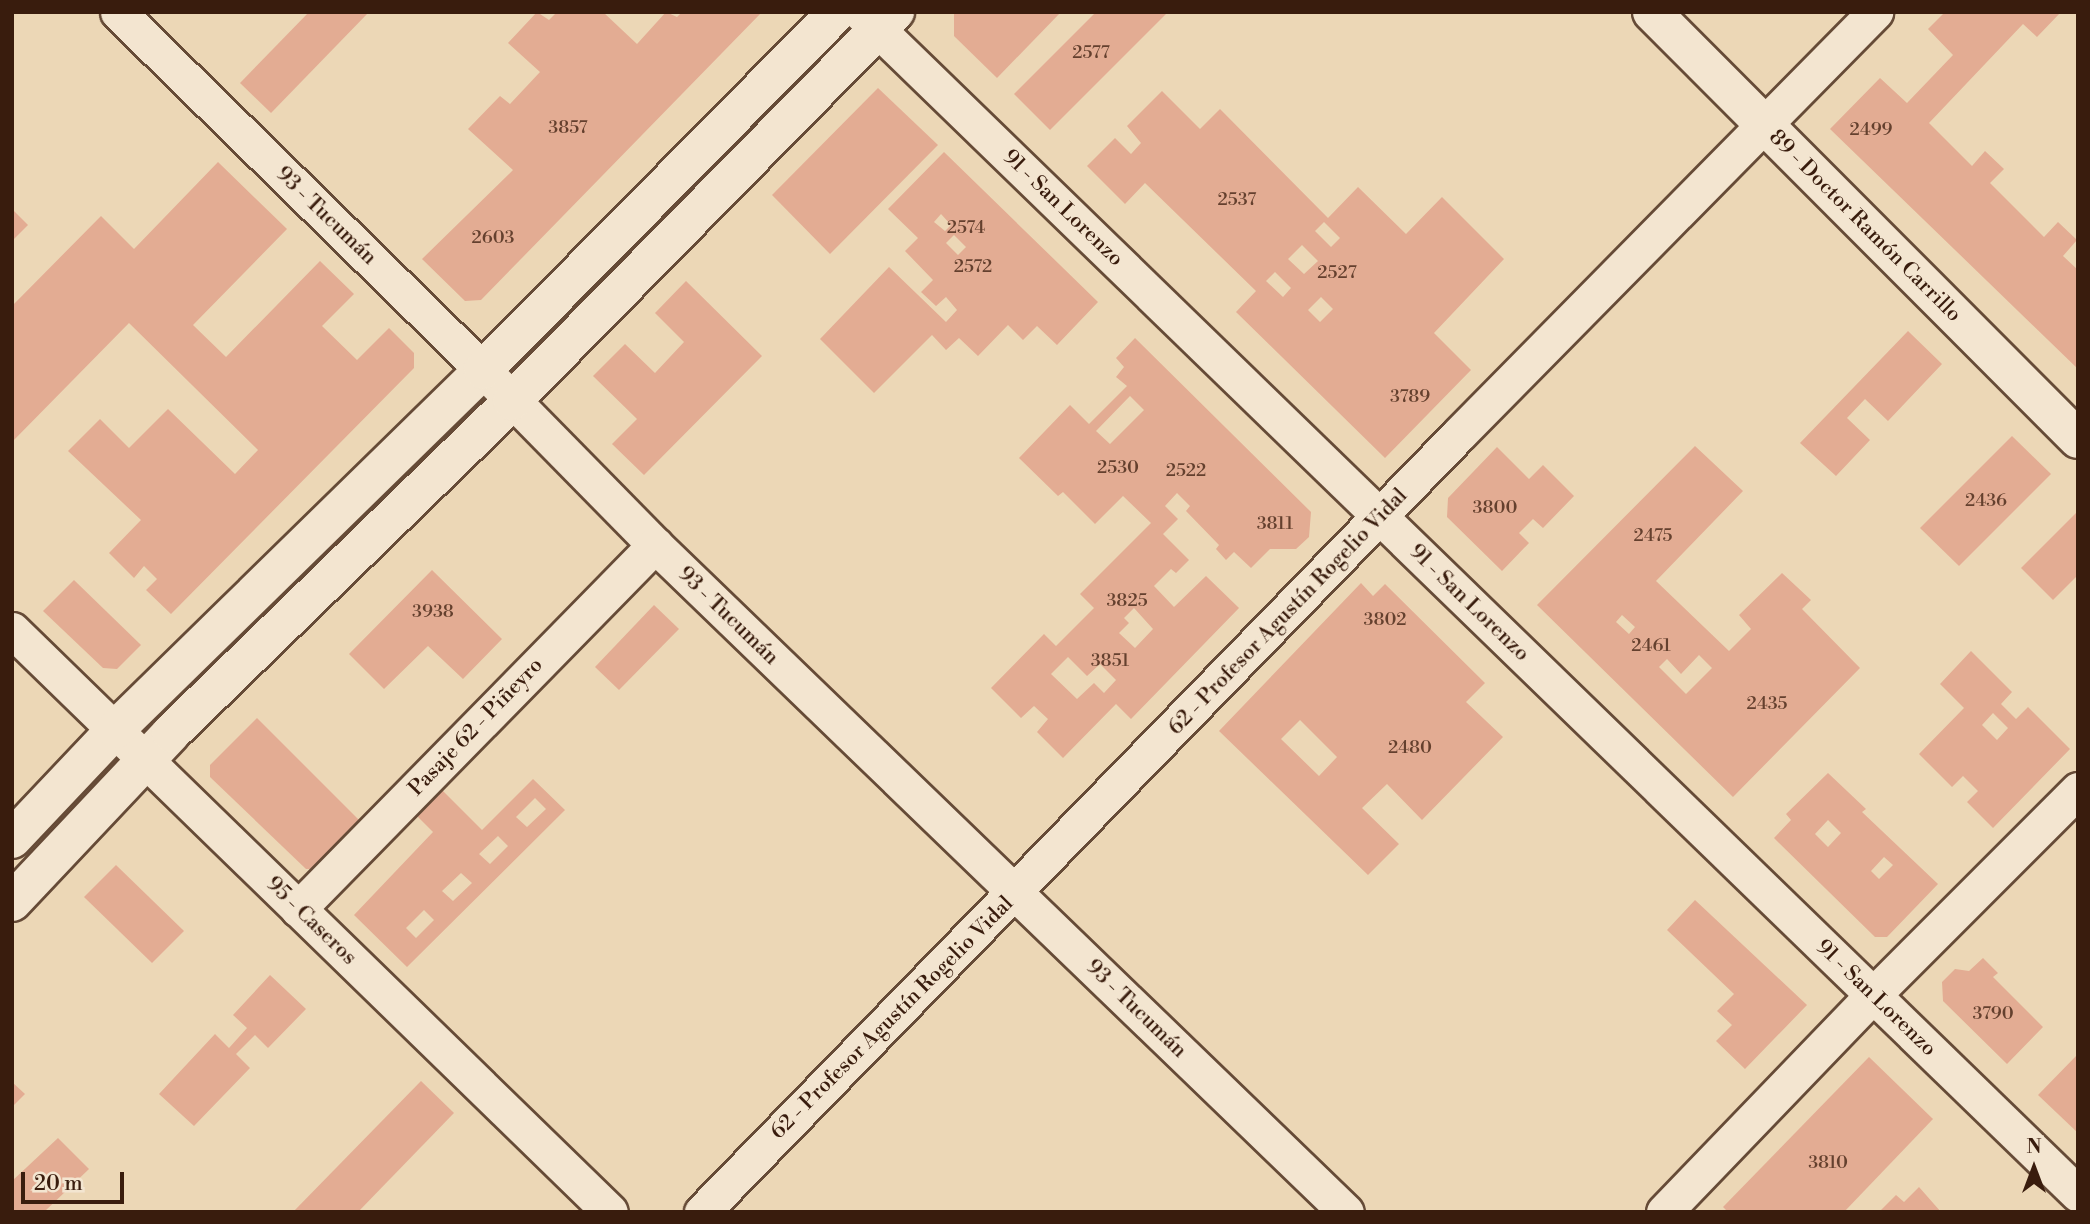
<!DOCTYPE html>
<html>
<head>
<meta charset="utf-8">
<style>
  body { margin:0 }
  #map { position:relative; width:2090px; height:1224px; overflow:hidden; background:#ecd7b6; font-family:"Libre Bodoni",serif }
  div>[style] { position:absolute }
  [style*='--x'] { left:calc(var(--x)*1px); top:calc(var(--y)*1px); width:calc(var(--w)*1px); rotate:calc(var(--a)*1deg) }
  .building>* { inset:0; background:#e3ac93 }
  .roads { filter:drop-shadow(2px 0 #664b37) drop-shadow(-2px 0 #664b37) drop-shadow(0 2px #664b37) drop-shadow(0 -2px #664b37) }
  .minor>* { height:35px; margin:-17.5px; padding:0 17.5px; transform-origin:17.5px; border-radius:17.5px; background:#f3e5d0 }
  .tertiary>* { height:38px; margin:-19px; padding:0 19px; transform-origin:19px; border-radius:19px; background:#f3e5d0 }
  .secondary>* { height:38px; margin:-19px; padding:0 19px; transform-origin:19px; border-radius:19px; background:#f3e5d0 }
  span { translate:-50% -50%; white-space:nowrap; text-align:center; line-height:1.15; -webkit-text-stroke:6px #f3e5d0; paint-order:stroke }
  .number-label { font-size:18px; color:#64402e }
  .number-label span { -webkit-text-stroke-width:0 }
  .street-label { font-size:21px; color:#391c0d }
  .frame { position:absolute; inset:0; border:14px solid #391c0d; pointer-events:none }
  .north { position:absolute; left:1999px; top:1133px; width:70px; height:70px; -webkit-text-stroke:5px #f3e5d0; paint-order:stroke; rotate:0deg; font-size:19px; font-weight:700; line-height:28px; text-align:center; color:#391c0d }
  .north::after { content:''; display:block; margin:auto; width:24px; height:32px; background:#391c0d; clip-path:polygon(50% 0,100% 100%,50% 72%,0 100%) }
  .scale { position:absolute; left:21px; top:1172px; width:103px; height:32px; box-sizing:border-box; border:4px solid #391c0d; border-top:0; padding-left:9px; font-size:21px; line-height:24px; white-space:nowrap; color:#391c0d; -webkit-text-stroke:5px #f3e5d0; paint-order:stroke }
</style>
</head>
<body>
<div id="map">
  <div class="building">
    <div style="clip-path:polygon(309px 12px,369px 12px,271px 113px,240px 83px)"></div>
    <div style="clip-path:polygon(537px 12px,549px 20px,557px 12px,603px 12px,637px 44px,666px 12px,677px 17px,682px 12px,762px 12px,481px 300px,465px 301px,422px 259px,513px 170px,468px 129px,500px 96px,510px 104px,540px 72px,508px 43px)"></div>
    <div style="clip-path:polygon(954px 12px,1061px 12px,997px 78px,954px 36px)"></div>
    <div style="clip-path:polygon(1096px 12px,1168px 12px,1050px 130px,1014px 94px)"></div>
    <div style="clip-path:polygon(1945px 12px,2061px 12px,2037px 37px,2023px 24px,1929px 123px,1972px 166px,1985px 151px,2004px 169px,1990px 183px,2044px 237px,2058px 222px,2077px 240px,2063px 256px,2078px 270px,2078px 369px,1830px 129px,1880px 78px,1907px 103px,1953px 55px,1928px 29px)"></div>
    <div style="clip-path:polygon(878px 88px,938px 145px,830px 254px,772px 195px)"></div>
    <div style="clip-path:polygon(evenodd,1162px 91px,1200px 129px,1220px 109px,1328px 218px,1358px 187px,1406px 234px,1442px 197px,1504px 259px,1434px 333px,1471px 370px,1385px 458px,1236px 312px,1256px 291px,1145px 183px,1125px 204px,1087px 166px,1115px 138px,1131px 154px,1141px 143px,1127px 126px,1162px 91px,1324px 222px,1340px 238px,1331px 247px,1315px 231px,1324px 222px,1162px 91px,1302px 245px,1318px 261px,1304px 274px,1288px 259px,1302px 245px,1162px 91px,1275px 272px,1291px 288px,1283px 297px,1266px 281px,1275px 272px,1162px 91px,1321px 297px,1333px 309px,1320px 322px,1308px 310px,1321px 297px)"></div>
    <div style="clip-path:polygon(evenodd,944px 152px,1098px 302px,1057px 345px,1037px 326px,1023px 340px,1008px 325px,978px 356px,959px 338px,946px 350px,932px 335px,874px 393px,820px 339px,889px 267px,946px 322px,957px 310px,946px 297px,936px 306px,921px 292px,933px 280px,905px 251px,918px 238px,888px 209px,944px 152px,941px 214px,951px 225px,945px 231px,934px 222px,941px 214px,944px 152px,954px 235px,966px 247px,958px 255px,946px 243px,954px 235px)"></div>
    <div style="clip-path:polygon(218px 162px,287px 229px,193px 325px,226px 357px,320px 261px,354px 294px,322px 326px,357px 360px,389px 328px,414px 353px,414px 368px,171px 614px,146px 590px,157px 579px,144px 566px,134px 578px,109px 553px,141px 520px,68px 451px,100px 419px,129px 448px,168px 409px,235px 474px,258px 450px,129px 323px,12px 442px,12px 306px,101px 216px,134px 249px)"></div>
    <div style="clip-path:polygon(12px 209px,28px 225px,12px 241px)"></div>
    <div style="clip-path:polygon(686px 281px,762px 356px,644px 475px,612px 444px,637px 419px,593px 376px,625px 344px,655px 373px,684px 342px,655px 313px)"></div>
    <div style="clip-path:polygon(1908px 331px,1942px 364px,1888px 421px,1865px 399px,1847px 418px,1870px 440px,1836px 476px,1800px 443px)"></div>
    <div style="clip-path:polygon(evenodd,1135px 338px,1311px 512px,1309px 537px,1296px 549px,1270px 549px,1251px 568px,1234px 552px,1226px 560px,1216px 549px,1219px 545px,1186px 511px,1190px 506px,1177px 493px,1165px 506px,1178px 519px,1163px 534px,1189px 560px,1176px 573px,1171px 569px,1154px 586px,1174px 607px,1206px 576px,1239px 608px,1131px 719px,1116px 704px,1063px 758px,1037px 732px,1048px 719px,1034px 706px,1021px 718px,991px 688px,1044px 634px,1056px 646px,1094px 608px,1080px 594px,1151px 523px,1123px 496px,1095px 524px,1063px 492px,1058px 496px,1019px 458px,1070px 405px,1089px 424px,1127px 386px,1116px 377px,1124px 367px,1116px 358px,1135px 338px,1130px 396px,1144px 410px,1110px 444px,1096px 431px,1130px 396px,1135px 338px,1134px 608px,1153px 629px,1135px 648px,1119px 633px,1129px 623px,1124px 618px,1134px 608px,1135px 338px,1068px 657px,1087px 676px,1100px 664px,1116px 680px,1104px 693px,1094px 683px,1077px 699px,1051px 674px,1068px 657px)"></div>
    <div style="clip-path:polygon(2012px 436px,2051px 474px,1959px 566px,1920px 528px)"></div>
    <div style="clip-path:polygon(evenodd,1695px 446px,1743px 491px,1656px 581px,1729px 651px,1751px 629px,1739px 615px,1782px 573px,1811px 600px,1802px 609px,1860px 668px,1733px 797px,1537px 605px,1695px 446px,1622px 615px,1635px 627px,1629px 634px,1616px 622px,1622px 615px,1695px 446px,1699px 655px,1712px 668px,1686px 694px,1659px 667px,1667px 659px,1681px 674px,1699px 655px)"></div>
    <div style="clip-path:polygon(1497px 447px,1529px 479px,1543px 465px,1574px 496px,1543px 528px,1533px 519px,1519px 533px,1529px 543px,1502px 571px,1447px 517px,1448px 498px)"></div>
    <div style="clip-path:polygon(2078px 511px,2078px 575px,2053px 600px,2021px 568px)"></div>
    <div style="clip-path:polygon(432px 570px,502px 639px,463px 679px,428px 646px,384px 689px,349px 654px)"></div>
    <div style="clip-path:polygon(74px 580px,141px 645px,117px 669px,103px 668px,43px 611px)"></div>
    <div style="clip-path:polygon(evenodd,1361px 583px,1373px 596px,1385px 584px,1485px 683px,1466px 702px,1503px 737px,1422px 820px,1387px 784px,1362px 808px,1399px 844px,1368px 875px,1219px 731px,1361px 583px,1300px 720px,1337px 757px,1319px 776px,1281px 739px,1300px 720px)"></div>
    <div style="clip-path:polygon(654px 605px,679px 629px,619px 690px,595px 667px)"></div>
    <div style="clip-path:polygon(evenodd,1971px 651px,2012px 692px,2001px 704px,2016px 719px,2028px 707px,2070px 749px,1993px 828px,1967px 802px,1978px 791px,1963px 776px,1952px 787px,1919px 754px,1964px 708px,1940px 684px,1971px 651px,1993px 713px,2008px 728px,1997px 740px,1982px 725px,1993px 713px)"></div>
    <div style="clip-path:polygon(257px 718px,365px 826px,317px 869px,306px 869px,210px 777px,210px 765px)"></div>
    <div style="clip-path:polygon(evenodd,1828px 773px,1866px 809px,1862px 812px,1938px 884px,1887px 937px,1875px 937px,1774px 838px,1791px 820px,1786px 814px,1828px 773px,1828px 820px,1841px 833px,1828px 847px,1815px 834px,1828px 820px,1828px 773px,1884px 857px,1893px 865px,1879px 879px,1871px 871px,1884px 857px)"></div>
    <div style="clip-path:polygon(evenodd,533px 779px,565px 810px,407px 967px,354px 915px,433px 832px,411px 810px,436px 784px,482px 830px,533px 779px,535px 798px,546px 809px,527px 827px,516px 817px,535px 798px,533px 779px,498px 836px,508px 846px,490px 864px,479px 854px,498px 836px,533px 779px,461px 873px,472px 883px,453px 901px,442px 891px,461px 873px,533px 779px,424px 910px,434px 920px,416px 938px,406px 928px,424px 910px)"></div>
    <div style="clip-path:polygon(116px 865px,184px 931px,152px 963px,84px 897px)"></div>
    <div style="clip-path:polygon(1695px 900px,1807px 1005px,1745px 1069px,1716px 1041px,1732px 1025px,1717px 1011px,1734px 994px,1667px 930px)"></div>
    <div style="clip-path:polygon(1983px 958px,1998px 973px,1993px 977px,2043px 1027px,2007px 1064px,1943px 1001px,1942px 982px,1955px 969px,1969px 971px)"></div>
    <div style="clip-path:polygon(270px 975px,306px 1009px,268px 1048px,255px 1035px,236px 1054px,250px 1068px,194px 1126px,159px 1094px,215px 1034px,229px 1048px,247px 1028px,233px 1015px)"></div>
    <div style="clip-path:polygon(2078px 1054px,2078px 1133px,2038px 1095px)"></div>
    <div style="clip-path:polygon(1869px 1057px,1933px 1119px,1844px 1212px,1728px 1212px,1723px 1207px)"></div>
    <div style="clip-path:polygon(421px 1081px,454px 1113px,358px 1212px,293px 1212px)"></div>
    <div style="clip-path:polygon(12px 1082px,25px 1094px,12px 1107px)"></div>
    <div style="clip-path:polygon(58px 1138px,89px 1169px,44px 1212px,12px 1212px,12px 1181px)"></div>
    <div style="clip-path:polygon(1919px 1187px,1941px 1212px,1879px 1212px,1896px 1195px,1904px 1202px)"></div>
  </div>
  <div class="roads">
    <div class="minor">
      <div style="--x:118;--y:12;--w:511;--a:44.45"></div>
      <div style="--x:483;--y:370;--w:245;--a:45.5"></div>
      <div style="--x:655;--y:545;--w:960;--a:43.99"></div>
      <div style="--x:860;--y:12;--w:1697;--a:44.14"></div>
      <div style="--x:12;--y:630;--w:834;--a:44.22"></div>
      <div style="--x:298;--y:909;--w:510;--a:-45.56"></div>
      <div style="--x:702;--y:1212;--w:1086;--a:-45.78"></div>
      <div style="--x:1459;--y:434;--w:593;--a:-45.41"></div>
      <div style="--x:1664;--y:1212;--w:301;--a:-46.1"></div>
      <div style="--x:1873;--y:995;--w:290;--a:-45"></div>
    </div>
    <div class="tertiary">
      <div style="--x:1652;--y:12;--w:603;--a:45.07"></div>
    </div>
    <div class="secondary">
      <div style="--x:12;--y:839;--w:151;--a:-46.6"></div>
      <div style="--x:116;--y:729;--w:513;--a:-44.37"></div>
      <div style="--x:483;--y:370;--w:503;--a:-45.32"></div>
      <div style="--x:12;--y:902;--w:232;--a:-46.7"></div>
      <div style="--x:171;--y:733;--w:476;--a:-44.2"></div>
      <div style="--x:512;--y:401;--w:546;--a:-45.45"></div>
    </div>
  </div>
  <div class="number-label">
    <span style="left:1091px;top:53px">2577</span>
    <span style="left:568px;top:128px">3857</span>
    <span style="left:1871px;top:130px">2499</span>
    <span style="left:1237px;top:200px">2537</span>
    <span style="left:966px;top:228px">2574</span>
    <span style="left:493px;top:238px">2603</span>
    <span style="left:973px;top:267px">2572</span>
    <span style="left:1337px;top:273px">2527</span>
    <span style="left:1410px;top:397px">3789</span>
    <span style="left:1118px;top:468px">2530</span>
    <span style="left:1186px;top:471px">2522</span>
    <span style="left:1986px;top:501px">2436</span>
    <span style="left:1495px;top:508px">3800</span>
    <span style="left:1275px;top:524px">3811</span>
    <span style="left:1653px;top:536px">2475</span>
    <span style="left:1127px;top:601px">3825</span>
    <span style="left:433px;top:612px">3938</span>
    <span style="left:1385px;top:620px">3802</span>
    <span style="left:1651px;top:646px">2461</span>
    <span style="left:1110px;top:661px">3851</span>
    <span style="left:1767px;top:704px">2435</span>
    <span style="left:1410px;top:748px">2480</span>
    <span style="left:1993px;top:1014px">3790</span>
    <span style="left:1828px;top:1163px">3810</span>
  </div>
  <div class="street-label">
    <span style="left:1063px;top:208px;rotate:44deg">91 - San Lorenzo</span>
    <span style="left:326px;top:216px;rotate:44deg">93 - Tucumán</span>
    <span style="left:1865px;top:226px;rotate:45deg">89 - Doctor Ramón Carrillo</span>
    <span style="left:1469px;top:603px;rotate:44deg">91 - San Lorenzo</span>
    <span style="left:1288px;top:612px;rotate:-46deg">62 - Profesor Agustín Rogelio Vidal</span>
    <span style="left:728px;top:616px;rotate:44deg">93 - Tucumán</span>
    <span style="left:476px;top:727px;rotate:-46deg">Pasaje 62 - Piñeyro</span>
    <span style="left:311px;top:921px;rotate:44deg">95 - Caseros</span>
    <span style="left:1876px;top:998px;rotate:44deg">91 - San Lorenzo</span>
    <span style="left:1136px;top:1009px;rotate:44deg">93 - Tucumán</span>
    <span style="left:892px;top:1018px;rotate:-45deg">62 - Profesor Agustín Rogelio Vidal</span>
  </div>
  <div class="frame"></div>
  <div class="north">N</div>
  <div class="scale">20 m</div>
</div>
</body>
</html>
